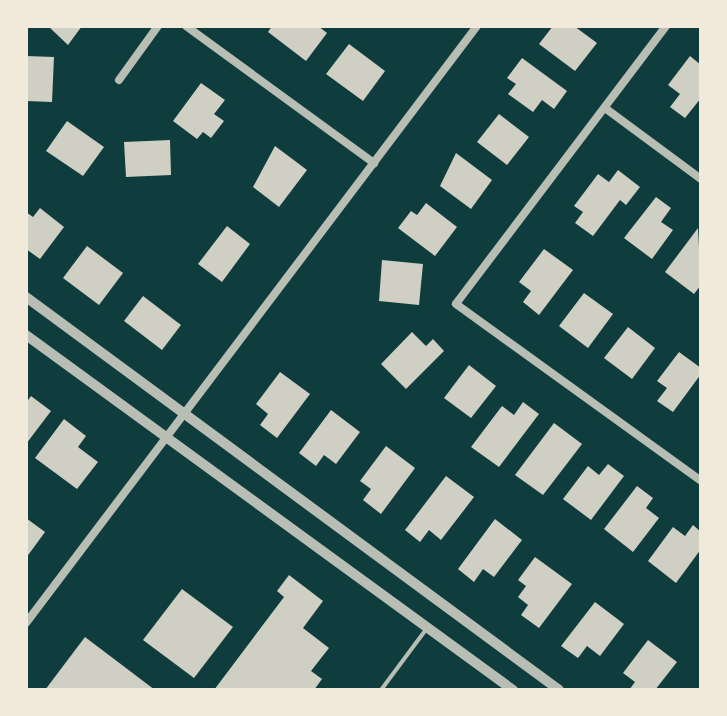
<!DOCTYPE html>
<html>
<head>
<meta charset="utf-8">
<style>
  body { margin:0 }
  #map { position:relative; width:727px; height:716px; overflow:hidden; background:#0f3d3e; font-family:Spectral,serif }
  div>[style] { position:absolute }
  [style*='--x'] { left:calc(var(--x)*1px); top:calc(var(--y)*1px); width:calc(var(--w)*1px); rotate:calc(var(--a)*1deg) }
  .building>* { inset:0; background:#cfcfc3 }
  .service>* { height:4px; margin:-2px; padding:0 2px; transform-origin:2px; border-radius:2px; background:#b8beb3 }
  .minor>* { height:8px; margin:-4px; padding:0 4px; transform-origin:4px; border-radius:4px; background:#b8beb3 }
  .tertiary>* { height:10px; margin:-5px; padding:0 5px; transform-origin:5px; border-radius:5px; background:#b8beb3 }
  span { translate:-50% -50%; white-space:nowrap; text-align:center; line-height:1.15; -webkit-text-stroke:6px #f1e9da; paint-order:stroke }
  .frame { position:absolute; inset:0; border:28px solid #f1e9da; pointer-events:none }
</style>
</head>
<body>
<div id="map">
  <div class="building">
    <div style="clip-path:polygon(48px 26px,82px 26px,68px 45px)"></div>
    <div style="clip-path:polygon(272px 26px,318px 26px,327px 33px,306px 61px,268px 32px)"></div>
    <div style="clip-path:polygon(553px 26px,574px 26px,597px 43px,575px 71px,539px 44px)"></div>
    <div style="clip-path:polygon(349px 44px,385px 71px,363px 101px,326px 74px)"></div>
    <div style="clip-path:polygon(26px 56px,54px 57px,52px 102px,26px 101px)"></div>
    <div style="clip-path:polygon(690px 56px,701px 65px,701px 98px,685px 118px,670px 107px,680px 94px,668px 85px)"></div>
    <div style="clip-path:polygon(522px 58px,567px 91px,554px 109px,542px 100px,533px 112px,508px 94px,516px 84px,507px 78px)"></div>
    <div style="clip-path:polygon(201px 83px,225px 100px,214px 114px,224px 121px,211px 138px,203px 132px,197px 139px,173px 121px)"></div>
    <div style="clip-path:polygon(499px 114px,529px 137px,507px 165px,477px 142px)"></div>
    <div style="clip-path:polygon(67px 121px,104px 147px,83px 176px,46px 151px)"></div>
    <div style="clip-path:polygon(170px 140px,171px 175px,126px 177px,124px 142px)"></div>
    <div style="clip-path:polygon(275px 146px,307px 170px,279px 207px,253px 187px)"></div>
    <div style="clip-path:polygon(456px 153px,492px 180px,471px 209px,440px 186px)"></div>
    <div style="clip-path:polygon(618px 170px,640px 187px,626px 205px,620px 200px,593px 236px,575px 223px,583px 212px,574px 206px,598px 174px,609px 182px)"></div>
    <div style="clip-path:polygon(656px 197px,671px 208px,661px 222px,673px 230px,652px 259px,624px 238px)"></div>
    <div style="clip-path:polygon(426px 203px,457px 227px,435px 256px,398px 228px,411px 211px,417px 215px)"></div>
    <div style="clip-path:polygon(40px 208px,64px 227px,40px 259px,26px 249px,26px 212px,33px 217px)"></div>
    <div style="clip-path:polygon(227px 226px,250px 244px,222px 282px,198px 264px)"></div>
    <div style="clip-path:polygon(698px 228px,701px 285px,694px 294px,665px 272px)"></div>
    <div style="clip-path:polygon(87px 246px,123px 273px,99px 305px,63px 278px)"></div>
    <div style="clip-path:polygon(544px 249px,573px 270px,539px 315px,523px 302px,531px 291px,519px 282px)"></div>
    <div style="clip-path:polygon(382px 260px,423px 264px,419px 305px,379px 301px)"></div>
    <div style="clip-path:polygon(584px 293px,613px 314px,588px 348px,559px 326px)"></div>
    <div style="clip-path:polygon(143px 296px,181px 325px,162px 350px,124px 321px)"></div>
    <div style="clip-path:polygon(628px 327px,655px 348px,632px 379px,604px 358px)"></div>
    <div style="clip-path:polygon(412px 332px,426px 346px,433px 339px,444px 351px,406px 389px,381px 364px)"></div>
    <div style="clip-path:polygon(679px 352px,701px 368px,701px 374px,673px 412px,657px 401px,667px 388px,657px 381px)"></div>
    <div style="clip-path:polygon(469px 365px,496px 386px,471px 418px,444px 398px)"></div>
    <div style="clip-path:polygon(280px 372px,310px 394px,277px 438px,260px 425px,268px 414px,256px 404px)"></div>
    <div style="clip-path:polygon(31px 396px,51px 411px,26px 444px,26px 403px)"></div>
    <div style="clip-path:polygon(523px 402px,539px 414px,499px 467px,471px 447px,502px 406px,514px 415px)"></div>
    <div style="clip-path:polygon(331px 410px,360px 432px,336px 464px,324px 455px,316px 466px,299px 453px)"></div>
    <div style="clip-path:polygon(64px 419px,86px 436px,78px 447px,98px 462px,77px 489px,35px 458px)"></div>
    <div style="clip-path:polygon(554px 423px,582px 444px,543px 495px,515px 475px)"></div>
    <div style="clip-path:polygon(386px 446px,415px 468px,381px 514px,363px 500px,371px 489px,360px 481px)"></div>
    <div style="clip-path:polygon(608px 464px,624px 476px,591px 520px,563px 499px,588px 466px,599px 475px)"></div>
    <div style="clip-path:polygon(446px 476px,474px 497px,441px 540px,429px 530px,420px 542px,405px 530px)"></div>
    <div style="clip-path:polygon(637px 486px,653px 498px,646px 508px,659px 518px,633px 552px,604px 529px)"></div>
    <div style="clip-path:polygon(26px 518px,45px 532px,26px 558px)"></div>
    <div style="clip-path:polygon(495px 519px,522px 540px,494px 577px,483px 569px,474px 582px,458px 569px)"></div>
    <div style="clip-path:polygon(693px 525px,701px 532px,701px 549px,676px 583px,648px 561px,673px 527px,685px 536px)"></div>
    <div style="clip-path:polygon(535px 557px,572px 584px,539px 628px,521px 615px,528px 605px,518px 597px,526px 586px,518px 580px)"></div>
    <div style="clip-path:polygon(289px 575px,323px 601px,303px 628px,329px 648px,311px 671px,322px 679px,314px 690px,214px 690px,284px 597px,277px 591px)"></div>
    <div style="clip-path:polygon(182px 589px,233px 627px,194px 678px,143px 640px)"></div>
    <div style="clip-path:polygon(595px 602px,624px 624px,600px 656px,587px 646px,578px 658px,561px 646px)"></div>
    <div style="clip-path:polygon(85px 637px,155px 690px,45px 690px)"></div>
    <div style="clip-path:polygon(648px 640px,677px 662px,655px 690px,629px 690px,635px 682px,623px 673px)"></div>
  </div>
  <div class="service">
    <div style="--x:381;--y:690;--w:77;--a:-53.4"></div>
  </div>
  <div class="minor">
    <div style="--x:186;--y:26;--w:233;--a:36.1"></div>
    <div style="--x:666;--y:26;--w:348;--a:127.1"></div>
    <div style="--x:456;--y:304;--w:302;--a:35.8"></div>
    <div style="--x:119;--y:80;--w:67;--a:-54.2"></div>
    <div style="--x:605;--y:108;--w:119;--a:36.5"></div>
    <div style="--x:26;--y:623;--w:748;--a:-52.93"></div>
  </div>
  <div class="tertiary">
    <div style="--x:26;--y:297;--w:662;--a:36.4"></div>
    <div style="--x:26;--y:335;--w:603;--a:36.09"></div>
  </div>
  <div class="frame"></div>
</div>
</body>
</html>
